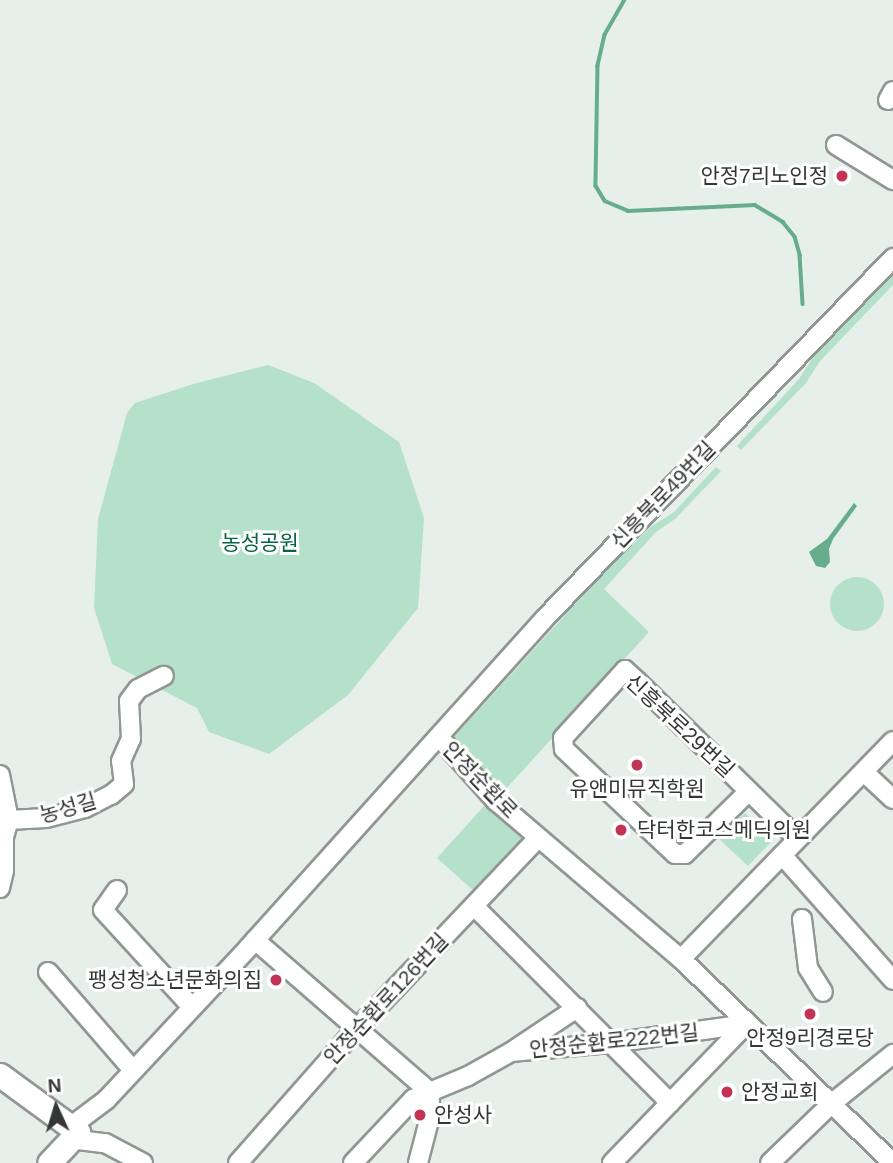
<!DOCTYPE html>
<html>
<head>
<meta charset="utf-8">
<style>
  body { margin:0 }
  #map { position:relative; width:893px; height:1163px; overflow:hidden; background:#e7efeb; font-family:Helvetica,"Noto Sans KR",sans-serif }
  div>[style] { position:absolute }
  [style*='--x'] { left:calc(var(--x)*1px); top:calc(var(--y)*1px); width:calc(var(--w)*1px); rotate:calc(var(--a)*1deg) }
  .green>* { inset:0; background:#b5e1cb }
  .round { border-radius:50% }
  .water>* { inset:0; background:#65ad8b }
  .stream>* { height:3.5px; margin:-1.75px; padding:0 1.75px; transform-origin:1.75px; border-radius:1.75px; background:#65ad8b }
  .roads { filter:drop-shadow(2px 0 #909794) drop-shadow(-2px 0 #909794) drop-shadow(0 2px #909794) drop-shadow(0 -2px #909794) }
  .minor>* { height:18px; margin:-9px; padding:0 9px; transform-origin:9px; border-radius:9px; background:#fff }
  .major>* { height:23px; margin:-11.5px; padding:0 11.5px; transform-origin:11.5px; border-radius:11.5px; background:#fff }
  .dots>* { width:19px; height:19px; translate:-50% -50%; box-sizing:border-box; border:4px solid #fff; border-radius:50% }
  span { translate:-50% -50%; white-space:nowrap; text-align:center; line-height:1.15; -webkit-text-stroke:6px #fff; paint-order:stroke }
  .poi-label { font-size:21px; color:#343735 }
  .right { translate:-100% -50%; text-align:right }
  .left { translate:0 -50%; text-align:left }
  .street-label { font-size:21px; color:#343735 }
  .park-label { font-size:21px; color:#056444 }
  .north { position:absolute; left:21px; top:1072px; width:70px; height:70px; -webkit-text-stroke:5px #fff; paint-order:stroke; rotate:356deg; font-size:19px; font-weight:700; line-height:28px; text-align:center; color:#343735 }
  .north::after { content:''; display:block; margin:auto; width:24px; height:32px; background:#343735; clip-path:polygon(50% 0,100% 100%,50% 72%,0 100%) }
</style>
</head>
<body>
<div id="map">
  <div class="green">
    <div style="clip-path:polygon(893px 272px,893px 285px,820px 361px,806px 383px,741px 450px,737px 446px,799px 379px,819px 348px)"></div>
    <div style="clip-path:polygon(268px 365px,314px 383px,399px 442px,424px 518px,418px 608px,348px 695px,269px 754px,209px 732px,197px 708px,112px 664px,94px 608px,98px 519px,127px 413px,135px 403px,193px 384px)"></div>
    <div style="clip-path:polygon(716px 467px,721px 471px,675px 519px,656px 532px,604px 589px,649px 632px,504px 791px,457px 747px,455px 736px,596px 581px,649px 528px,674px 512px)"></div>
    <div class="round" style="left:830px;top:577px;width:54px;height:54px"></div>
    <div style="clip-path:polygon(485px 805px,522px 839px,475px 892px,437px 858px)"></div>
    <div style="clip-path:polygon(745px 813px,773px 840px,748px 866px,719px 839px)"></div>
  </div>
  <div class="water">
    <div style="clip-path:polygon(854px 503px,857px 506px,833px 539px,829px 549px,830px 562px,825px 568px,816px 566px,809px 552px,827px 539px)"></div>
  </div>
  <div class="stream">
    <div style="--x:625;--y:0;--w:40;--a:119.7"></div>
    <div style="--x:605;--y:35;--w:32;--a:103"></div>
    <div style="--x:598;--y:66;--w:120;--a:91"></div>
    <div style="--x:596;--y:186;--w:17;--a:59"></div>
    <div style="--x:605;--y:201;--w:25;--a:23"></div>
    <div style="--x:628;--y:211;--w:127;--a:-2.7"></div>
    <div style="--x:755;--y:205;--w:33;--a:31"></div>
    <div style="--x:783;--y:222;--w:19;--a:51"></div>
    <div style="--x:795;--y:237;--w:19;--a:74"></div>
    <div style="--x:800;--y:255;--w:49;--a:86.5"></div>
  </div>
  <div class="roads">
    <div class="minor">
      <div style="--x:888;--y:100;--w:10;--a:-61"></div>
      <div style="--x:836;--y:145;--w:67;--a:31.6"></div>
      <div style="--x:439;--y:737;--w:86;--a:48.3"></div>
      <div style="--x:496;--y:801;--w:243;--a:40.5"></div>
      <div style="--x:681;--y:959;--w:294;--a:43.9"></div>
      <div style="--x:865;--y:773;--w:38;--a:43"></div>
      <div style="--x:0;--y:775;--w:46;--a:78.7"></div>
      <div style="--x:9;--y:820;--w:37;--a:-3"></div>
      <div style="--x:46;--y:818;--w:40;--a:-14.4"></div>
      <div style="--x:85;--y:808;--w:29;--a:-27"></div>
      <div style="--x:111;--y:795;--w:17;--a:-40"></div>
      <div style="--x:124;--y:784;--w:23;--a:-97"></div>
      <div style="--x:121;--y:761;--w:24;--a:-66"></div>
      <div style="--x:131;--y:739;--w:38;--a:-93"></div>
      <div style="--x:129;--y:701;--w:15;--a:-53"></div>
      <div style="--x:138;--y:689;--w:29;--a:-27"></div>
      <div style="--x:749;--y:791;--w:90;--a:135.5"></div>
      <div style="--x:685;--y:854;--w:10;--a:180"></div>
      <div style="--x:675;--y:854;--w:153;--a:-136.6"></div>
      <div style="--x:564;--y:749;--w:11;--a:-95"></div>
      <div style="--x:563;--y:738;--w:92;--a:-47.6"></div>
      <div style="--x:625;--y:670;--w:16;--a:43"></div>
      <div style="--x:637;--y:681;--w:224;--a:44.5"></div>
      <div style="--x:782;--y:855;--w:167;--a:48.4"></div>
      <div style="--x:0;--y:888;--w:17;--a:-77"></div>
      <div style="--x:4;--y:871;--w:34;--a:-90"></div>
      <div style="--x:4;--y:837;--w:18;--a:-74"></div>
      <div style="--x:117;--y:890;--w:24;--a:125"></div>
      <div style="--x:103;--y:910;--w:132;--a:47.5"></div>
      <div style="--x:474;--y:906;--w:278;--a:45.1"></div>
      <div style="--x:802;--y:919;--w:49;--a:83"></div>
      <div style="--x:808;--y:968;--w:28;--a:58"></div>
      <div style="--x:255;--y:940;--w:230;--a:41"></div>
      <div style="--x:429;--y:1091;--w:22;--a:85"></div>
      <div style="--x:431;--y:1113;--w:52;--a:104.6"></div>
      <div style="--x:681;--y:959;--w:304;--a:-45.8"></div>
      <div style="--x:48;--y:972;--w:130;--a:49.1"></div>
      <div style="--x:514;--y:1050;--w:76;--a:-33.7"></div>
      <div style="--x:70;--y:1127;--w:45;--a:-36.9"></div>
      <div style="--x:106;--y:1100;--w:208;--a:-46.9"></div>
      <div style="--x:248;--y:948;--w:444;--a:-48"></div>
      <div style="--x:545;--y:618;--w:501;--a:-45.97"></div>
      <div style="--x:70;--y:1139;--w:35;--a:7"></div>
      <div style="--x:105;--y:1143;--w:43;--a:27.8"></div>
      <div style="--x:238;--y:1163;--w:169;--a:-48.6"></div>
      <div style="--x:350;--y:1036;--w:273;--a:-46.5"></div>
      <div style="--x:353;--y:1163;--w:88;--a:-46.8"></div>
      <div style="--x:413;--y:1099;--w:60;--a:-22.7"></div>
      <div style="--x:468;--y:1076;--w:49;--a:-29.2"></div>
      <div style="--x:511;--y:1052;--w:100;--a:-5.1"></div>
      <div style="--x:611;--y:1043;--w:136;--a:-8"></div>
      <div style="--x:612;--y:1163;--w:193;--a:-46"></div>
      <div style="--x:770;--y:1163;--w:85;--a:-44"></div>
      <div style="--x:831;--y:1104;--w:80;--a:-38.9"></div>
    </div>
    <div class="major">
      <div style="--x:0;--y:1075;--w:97;--a:36.2"></div>
      <div style="--x:78;--y:1132;--w:42;--a:133.1"></div>
    </div>
  </div>
  <div class="dots">
    <div style="left:842px;top:176px;background:#c33353"></div>
    <div style="left:637px;top:765px;background:#c33353"></div>
    <div style="left:621px;top:830px;background:#c33353"></div>
    <div style="left:276px;top:980px;background:#c33353"></div>
    <div style="left:810px;top:1014px;background:#c33353"></div>
    <div style="left:727px;top:1092px;background:#c33353"></div>
    <div style="left:420px;top:1115px;background:#c33353"></div>
  </div>
  <div class="poi-label">
    <span class="right" style="left:828px;top:176px">안정7리노인정</span>
    <span style="left:637px;top:789px">유앤미뮤직학원</span>
    <span class="left" style="left:637px;top:830px">닥터한코스메딕의원</span>
    <span class="right" style="left:262px;top:980px">팽성청소년문화의집</span>
    <span style="left:810px;top:1038px">안정9리경로당</span>
    <span class="left" style="left:741px;top:1092px">안정교회</span>
    <span class="left" style="left:434px;top:1115px">안성사</span>
  </div>
  <div class="street-label">
    <span style="left:663px;top:495px;rotate:-46deg">신흥북로49번길</span>
    <span style="left:680px;top:726px;rotate:43deg">신흥북로29번길</span>
    <span style="left:480px;top:780px;rotate:46deg">안정순환로</span>
    <span style="left:68px;top:808px;rotate:-16deg">농성길</span>
    <span style="left:386px;top:999px;rotate:-47deg">안정순환로126번길</span>
    <span style="left:614px;top:1041px;rotate:-6deg">안정순환로222번길</span>
  </div>
  <div class="park-label">
    <span style="left:260px;top:543px">농성공원</span>
  </div>
  <div class="north">N</div>
</div>
</body>
</html>
